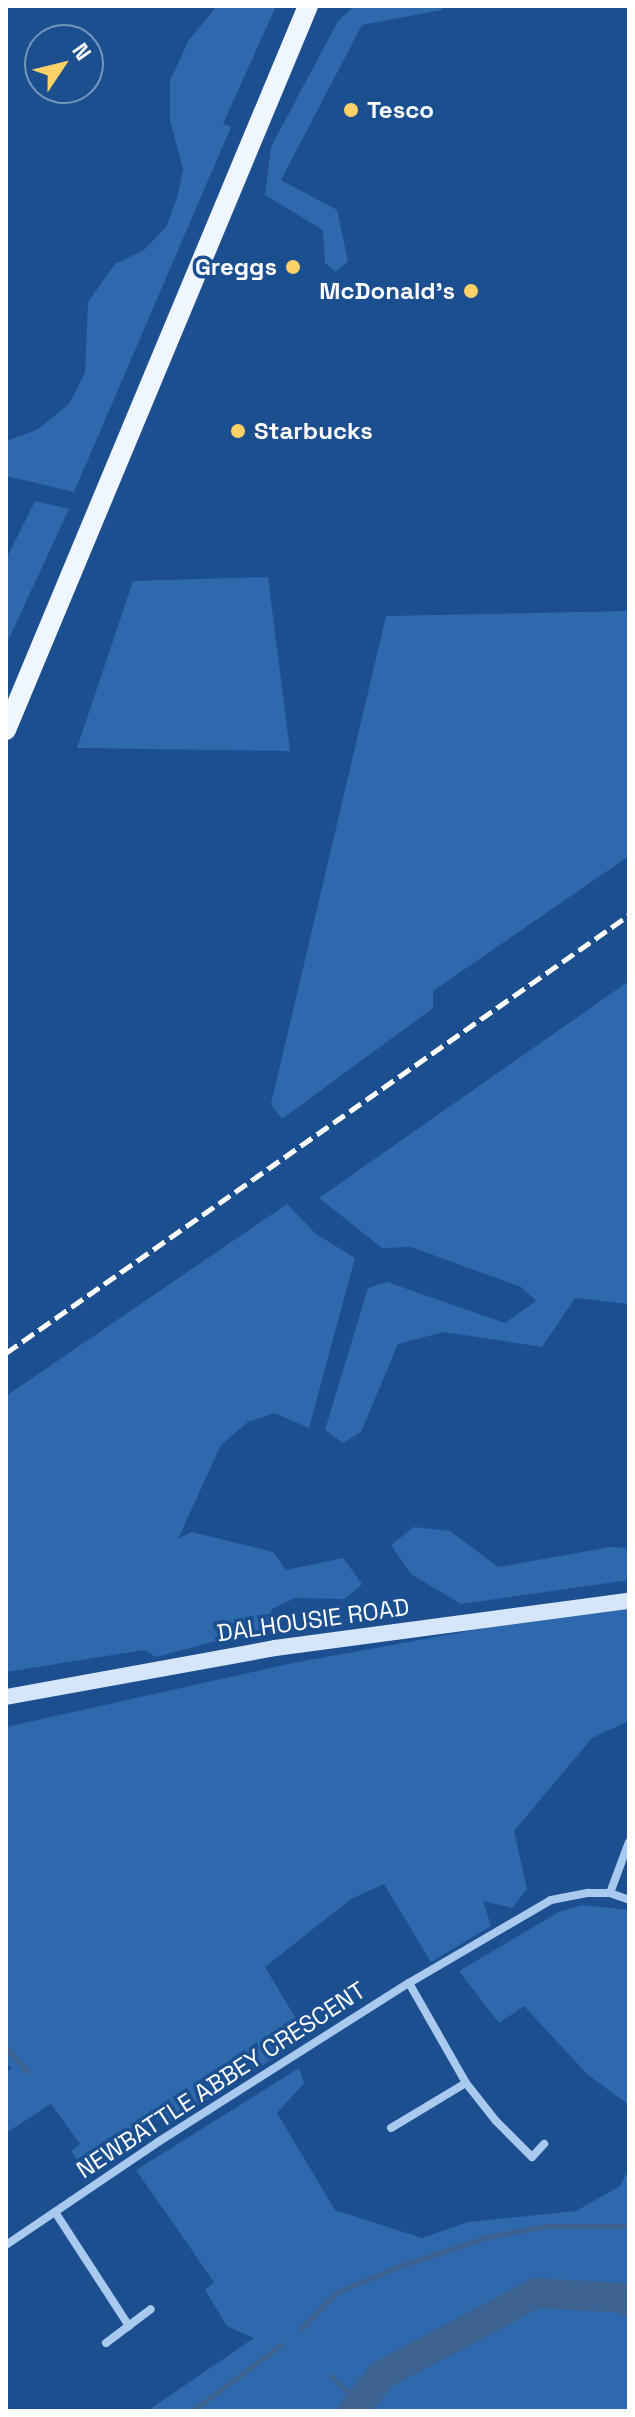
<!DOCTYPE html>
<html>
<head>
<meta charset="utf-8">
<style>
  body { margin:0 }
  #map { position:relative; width:635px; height:2417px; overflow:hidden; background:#1b4f8f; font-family:"Space Grotesk",sans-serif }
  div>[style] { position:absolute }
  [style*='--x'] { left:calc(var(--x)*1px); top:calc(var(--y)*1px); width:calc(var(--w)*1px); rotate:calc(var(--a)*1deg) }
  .green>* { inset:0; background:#2e69ad }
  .stream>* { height:5px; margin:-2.5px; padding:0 2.5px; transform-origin:2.5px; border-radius:2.5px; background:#3c6290 }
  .river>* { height:30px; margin:-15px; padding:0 15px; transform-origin:15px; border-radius:15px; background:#3c6290 }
  .minor>* { height:8px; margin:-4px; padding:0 4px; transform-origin:4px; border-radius:4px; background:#a9c9ee }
  .secondary>* { height:16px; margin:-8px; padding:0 8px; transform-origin:8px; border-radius:8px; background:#d6e6fa }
  .primary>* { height:20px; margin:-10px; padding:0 10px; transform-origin:10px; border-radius:10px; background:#f0f6ff }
  .rail>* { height:5px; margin-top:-2.5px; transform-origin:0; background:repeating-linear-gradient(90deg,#fff 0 14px,transparent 0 20px) }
  .dots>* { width:22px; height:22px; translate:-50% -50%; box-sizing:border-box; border:4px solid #1b4f8f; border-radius:50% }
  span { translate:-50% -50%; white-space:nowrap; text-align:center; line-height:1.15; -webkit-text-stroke:7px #1b4f8f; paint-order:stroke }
  .poi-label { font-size:24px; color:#fff; font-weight:700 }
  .left { translate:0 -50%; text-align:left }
  .right { translate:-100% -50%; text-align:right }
  .street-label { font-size:24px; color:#fff }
  .frame { position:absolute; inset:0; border:8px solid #fff; pointer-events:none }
  .north { position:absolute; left:24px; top:24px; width:80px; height:80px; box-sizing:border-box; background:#1b4f8f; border:2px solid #7695bc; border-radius:50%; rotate:55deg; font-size:22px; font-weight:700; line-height:32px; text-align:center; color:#fff }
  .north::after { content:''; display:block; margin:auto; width:28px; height:36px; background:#ffd166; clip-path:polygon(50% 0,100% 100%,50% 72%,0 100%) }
</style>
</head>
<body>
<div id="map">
  <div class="green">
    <div style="clip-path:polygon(217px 6px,276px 6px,223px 124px,231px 127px,74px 492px,6px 476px,6px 441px,37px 430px,69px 404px,85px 373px,88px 302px,115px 264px,144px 250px,166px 227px,178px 195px,183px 169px,170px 120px,170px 80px,189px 40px)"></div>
    <div style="clip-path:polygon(354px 6px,442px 6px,442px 10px,362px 25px,281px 180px,337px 210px,348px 261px,336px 272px,325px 263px,323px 230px,265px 195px,271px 147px,338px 21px)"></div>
    <div style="clip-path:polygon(35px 501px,69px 509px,6px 645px,6px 559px)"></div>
    <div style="clip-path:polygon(268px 577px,290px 751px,77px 748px,133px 581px)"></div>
    <div style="clip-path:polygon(629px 611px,629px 856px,433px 991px,433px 1008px,282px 1119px,271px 1104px,386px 616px)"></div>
    <div style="clip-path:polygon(629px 981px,629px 1304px,575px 1298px,542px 1347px,444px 1332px,398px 1344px,361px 1432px,343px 1443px,325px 1430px,368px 1288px,387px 1282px,505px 1323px,536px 1301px,521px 1287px,411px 1247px,382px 1248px,319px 1198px)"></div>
    <div style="clip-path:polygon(287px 1204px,316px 1234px,355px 1258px,309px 1428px,274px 1413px,248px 1422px,221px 1445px,178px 1539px,192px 1532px,273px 1552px,286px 1570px,343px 1558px,362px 1584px,345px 1599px,295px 1598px,272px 1609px,265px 1628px,156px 1657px,144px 1650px,6px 1672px,6px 1396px)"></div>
    <div style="clip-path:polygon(414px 1527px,450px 1531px,498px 1567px,611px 1547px,629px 1548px,629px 1580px,461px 1604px,411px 1574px,391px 1545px)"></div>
    <div style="clip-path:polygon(629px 1608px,629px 1721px,592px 1738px,514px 1831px,527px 1889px,512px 1908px,483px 1901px,491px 1926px,431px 1962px,384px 1884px,351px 1899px,265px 1967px,307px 2037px,173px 2122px,156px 2119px,84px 2169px,71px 2151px,80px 2144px,51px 2104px,6px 2133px,6px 2073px,12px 2067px,6px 2065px,6px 1727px,293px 1663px,578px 1611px)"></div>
    <div style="clip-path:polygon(582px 1905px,629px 1910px,629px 2105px,588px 2075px,524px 2006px,499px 2023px,459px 1971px,559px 1912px)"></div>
    <div style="clip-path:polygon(299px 2068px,304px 2083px,277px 2113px,335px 2210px,422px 2238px,468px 2222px,576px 2211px,620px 2186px,629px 2168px,629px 2411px,147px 2411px,254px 2338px,227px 2326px,205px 2290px,214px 2282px,136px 2170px)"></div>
  </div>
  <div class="stream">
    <div style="--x:6;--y:2047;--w:32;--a:49"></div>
    <div style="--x:301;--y:2329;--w:50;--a:-45.8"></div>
    <div style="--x:336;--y:2293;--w:66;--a:-23.1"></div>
    <div style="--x:397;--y:2267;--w:95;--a:-18.4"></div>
    <div style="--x:487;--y:2237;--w:60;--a:-10.6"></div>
    <div style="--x:546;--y:2226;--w:83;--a:0"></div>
    <div style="--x:331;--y:2376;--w:39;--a:42"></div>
    <div style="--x:192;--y:2411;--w:111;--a:-36.6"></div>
  </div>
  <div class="river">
    <div style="--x:353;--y:2411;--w:46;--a:-51.1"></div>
    <div style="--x:382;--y:2375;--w:174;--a:-28"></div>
    <div style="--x:536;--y:2293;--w:88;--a:3.3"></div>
    <div style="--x:624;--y:2298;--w:6;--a:39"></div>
  </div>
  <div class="minor">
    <div style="--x:610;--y:1893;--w:54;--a:-69.6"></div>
    <div style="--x:409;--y:1983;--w:115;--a:60.3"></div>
    <div style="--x:466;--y:2083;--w:48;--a:51.7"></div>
    <div style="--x:496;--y:2121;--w:51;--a:45"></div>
    <div style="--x:532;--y:2157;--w:18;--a:-47"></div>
    <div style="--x:391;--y:2128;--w:87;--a:-31"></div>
    <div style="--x:55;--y:2212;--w:136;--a:57"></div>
    <div style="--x:6;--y:2245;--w:184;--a:-34.1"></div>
    <div style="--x:158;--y:2142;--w:297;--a:-32.4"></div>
    <div style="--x:409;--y:1983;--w:164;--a:-30.3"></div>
    <div style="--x:551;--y:1900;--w:38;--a:-11"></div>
    <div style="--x:588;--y:1893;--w:22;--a:0"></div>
    <div style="--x:610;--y:1893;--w:20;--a:20"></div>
    <div style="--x:106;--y:2343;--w:56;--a:-37.1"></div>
  </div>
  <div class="secondary">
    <div style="--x:6;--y:1697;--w:273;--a:-10.3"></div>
    <div style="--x:275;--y:1648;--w:357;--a:-7.6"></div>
  </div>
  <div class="primary">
    <div style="--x:6;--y:730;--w:784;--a:-67.36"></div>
  </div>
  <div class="rail">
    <div style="--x:6;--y:1353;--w:762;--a:-35.11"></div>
  </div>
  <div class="dots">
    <div style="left:351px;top:110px;background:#ffd166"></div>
    <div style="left:293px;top:267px;background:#ffd166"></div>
    <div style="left:471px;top:291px;background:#ffd166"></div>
    <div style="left:238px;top:431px;background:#ffd166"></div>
  </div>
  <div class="poi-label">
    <span class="left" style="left:367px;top:110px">Tesco</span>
    <span class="right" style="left:277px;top:267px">Greggs</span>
    <span class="right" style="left:455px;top:291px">McDonald's</span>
    <span class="left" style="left:254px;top:431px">Starbucks</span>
  </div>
  <div class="street-label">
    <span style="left:313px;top:1620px;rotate:-8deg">DALHOUSIE ROAD</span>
    <span style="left:221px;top:2080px;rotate:-33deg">NEWBATTLE ABBEY CRESCENT</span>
  </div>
  <div class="frame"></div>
  <div class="north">N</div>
</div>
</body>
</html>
